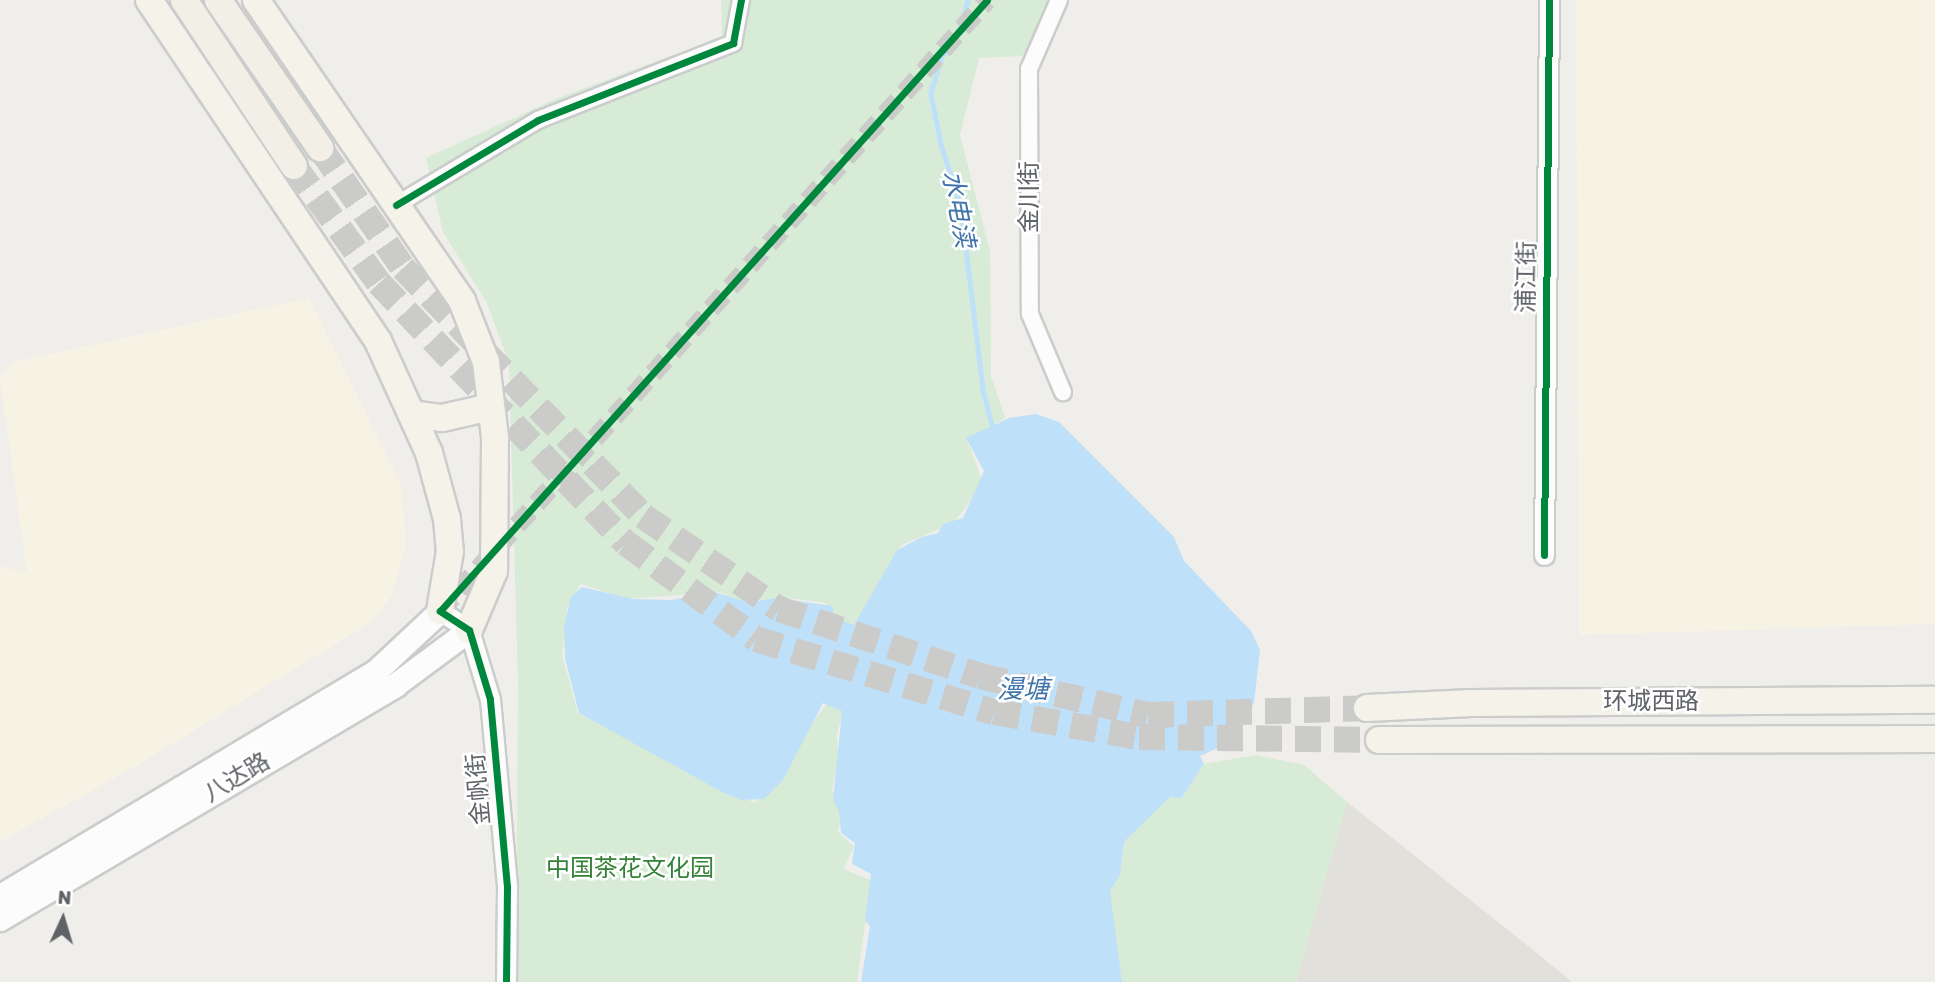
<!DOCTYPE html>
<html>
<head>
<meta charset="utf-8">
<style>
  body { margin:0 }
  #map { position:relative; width:1935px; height:982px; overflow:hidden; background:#efeeea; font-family:Rubik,"Noto Sans SC",sans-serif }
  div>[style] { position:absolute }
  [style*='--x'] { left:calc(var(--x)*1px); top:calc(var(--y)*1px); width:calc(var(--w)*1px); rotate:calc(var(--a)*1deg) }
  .commercial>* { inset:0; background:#f7f3e4 }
  .education>* { inset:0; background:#e2e0da }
  .green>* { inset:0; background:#d8ebd6 }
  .water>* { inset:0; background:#bfe0f9 }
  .stream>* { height:4.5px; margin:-2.25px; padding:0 2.25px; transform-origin:2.25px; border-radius:2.25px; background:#bfe0f9 }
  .tertiary-tunnel>* { height:19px; margin-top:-9.5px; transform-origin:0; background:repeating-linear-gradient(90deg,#cbcbca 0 19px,transparent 0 29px) }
  .trunk-tunnel>* { height:26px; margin-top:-13px; transform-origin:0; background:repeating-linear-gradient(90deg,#cbcbca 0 26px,transparent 0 39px) }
  .roads { filter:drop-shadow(2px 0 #cbcccc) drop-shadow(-2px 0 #cbcccc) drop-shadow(0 2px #cbcccc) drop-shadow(0 -2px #cbcccc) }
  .minor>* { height:16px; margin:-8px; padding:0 8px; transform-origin:8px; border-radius:8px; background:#fdfcfc }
  .tertiary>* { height:19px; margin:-9.5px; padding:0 9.5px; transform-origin:9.5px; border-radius:9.5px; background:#fdfcfc }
  .secondary>* { height:23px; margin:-11.5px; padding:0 11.5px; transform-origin:11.5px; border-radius:11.5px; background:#fdfcfc }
  .primary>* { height:26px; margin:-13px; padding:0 13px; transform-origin:13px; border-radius:13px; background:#f4f2e9 }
  .trunk>* { height:26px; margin:-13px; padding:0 13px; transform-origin:13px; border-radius:13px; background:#f2f0e6 }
  .cycleway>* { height:7px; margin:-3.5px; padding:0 3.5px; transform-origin:3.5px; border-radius:3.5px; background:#00873e }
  span { translate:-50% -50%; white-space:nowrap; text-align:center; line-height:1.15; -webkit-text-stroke:5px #fff; paint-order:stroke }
  .street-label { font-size:24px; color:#5f6368 }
  .park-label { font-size:24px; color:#348238 }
  .water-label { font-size:26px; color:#4174aa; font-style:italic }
  .north { position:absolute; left:28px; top:884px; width:70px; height:70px; -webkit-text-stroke:5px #fff; paint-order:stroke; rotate:4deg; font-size:19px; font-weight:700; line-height:28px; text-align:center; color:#5f6368 }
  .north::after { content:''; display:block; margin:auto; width:24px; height:32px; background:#5f6368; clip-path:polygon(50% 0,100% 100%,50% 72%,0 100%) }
</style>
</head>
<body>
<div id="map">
  <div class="commercial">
    <div style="clip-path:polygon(1576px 0,1935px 0,1935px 624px,1579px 635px)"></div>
    <div style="clip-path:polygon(309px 298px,401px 484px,406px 544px,392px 595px,373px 621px,141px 763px,0 842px,0 566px,27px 573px,0 378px,14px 362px)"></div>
  </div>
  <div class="education">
    <div style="clip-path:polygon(1347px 802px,1532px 949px,1572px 982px,1296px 982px)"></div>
  </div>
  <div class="green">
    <div style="clip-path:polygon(721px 0,1049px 0,1023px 56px,979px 58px,960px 135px,990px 251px,991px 376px,1005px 418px,967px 440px,983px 483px,954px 523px,901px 545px,855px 626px,831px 620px,826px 603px,789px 598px,741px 601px,719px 592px,626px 599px,581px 584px,567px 608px,562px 655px,578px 713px,755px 803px,828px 702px,844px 708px,837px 734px,838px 759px,832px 790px,842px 813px,838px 832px,854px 847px,843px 869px,871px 880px,857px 982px,516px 982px,518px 683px,509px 363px,487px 303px,443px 232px,426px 158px,558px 98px,722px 37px)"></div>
    <div style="clip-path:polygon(1256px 755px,1304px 765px,1347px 802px,1296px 982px,1122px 982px,1109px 891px,1120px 875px,1124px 842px,1171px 796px,1181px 799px,1204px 764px)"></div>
  </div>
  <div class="water">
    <div style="clip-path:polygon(1036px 414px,1059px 422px,1174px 537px,1184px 561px,1251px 631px,1260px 650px,1254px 703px,1230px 747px,1222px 746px,1200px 756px,1204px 764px,1181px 799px,1171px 796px,1124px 842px,1120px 875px,1110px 891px,1122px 982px,861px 982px,870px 926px,865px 921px,871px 874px,852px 864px,855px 843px,841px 833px,839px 811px,833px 800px,842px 711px,823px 703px,783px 780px,764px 799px,741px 800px,722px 792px,579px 713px,565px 658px,564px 626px,571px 597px,582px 587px,633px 599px,672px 600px,711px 591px,747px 602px,777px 598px,833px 606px,833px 618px,854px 625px,897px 550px,922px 537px,938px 533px,943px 524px,963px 518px,984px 471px,966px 438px,1009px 418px)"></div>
  </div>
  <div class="stream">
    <div style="--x:968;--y:0;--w:26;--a:103"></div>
    <div style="--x:962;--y:25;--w:38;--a:122"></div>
    <div style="--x:942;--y:57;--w:39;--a:107"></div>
    <div style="--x:931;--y:94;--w:51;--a:78.7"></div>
    <div style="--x:941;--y:144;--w:66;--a:72.4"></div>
    <div style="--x:961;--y:207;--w:184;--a:83.1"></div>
    <div style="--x:983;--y:390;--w:40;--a:75.6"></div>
  </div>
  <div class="tertiary-tunnel">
    <div style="--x:440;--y:611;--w:820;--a:-48.16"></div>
  </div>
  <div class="trunk-tunnel">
    <div style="--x:320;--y:148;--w:146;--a:55.3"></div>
    <div style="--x:403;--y:268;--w:345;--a:45.9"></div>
    <div style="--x:643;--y:516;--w:165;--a:34.4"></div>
    <div style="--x:779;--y:609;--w:212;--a:18.4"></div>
    <div style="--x:980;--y:676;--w:172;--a:13.1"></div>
    <div style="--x:1148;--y:715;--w:219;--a:-1.8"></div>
    <div style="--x:294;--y:166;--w:145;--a:54"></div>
    <div style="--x:379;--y:283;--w:359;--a:46.5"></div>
    <div style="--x:626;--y:543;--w:162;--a:36.4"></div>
    <div style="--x:756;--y:639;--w:249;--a:17.1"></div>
    <div style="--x:994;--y:712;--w:147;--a:9.8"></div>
    <div style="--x:1139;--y:737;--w:240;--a:0.7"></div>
  </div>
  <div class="roads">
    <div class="minor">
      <div style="--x:1059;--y:0;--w:75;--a:113.5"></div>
      <div style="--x:1029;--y:69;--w:245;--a:89.8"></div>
      <div style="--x:1030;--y:314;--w:85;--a:67.1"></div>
      <div style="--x:396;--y:205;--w:165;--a:-30.9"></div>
      <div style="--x:538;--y:120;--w:210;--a:-21.5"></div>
      <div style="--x:733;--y:43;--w:44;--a:-79.5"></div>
    </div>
    <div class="tertiary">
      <div style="--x:1544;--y:555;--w:555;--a:-89.48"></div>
      <div style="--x:440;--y:611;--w:35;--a:33"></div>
      <div style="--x:469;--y:630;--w:72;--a:73.1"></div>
      <div style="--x:490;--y:699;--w:189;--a:84.8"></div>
      <div style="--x:507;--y:887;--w:95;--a:90.6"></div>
    </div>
    <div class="secondary">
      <div style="--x:0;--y:896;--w:440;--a:-30.9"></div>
      <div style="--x:377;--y:670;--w:86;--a:-43.1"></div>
      <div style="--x:0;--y:919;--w:459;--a:-30.6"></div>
      <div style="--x:395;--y:685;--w:92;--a:-36.6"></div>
    </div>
    <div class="primary">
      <div style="--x:149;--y:0;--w:411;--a:56.1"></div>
      <div style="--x:378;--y:341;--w:123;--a:65.5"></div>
      <div style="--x:429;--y:453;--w:68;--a:74.7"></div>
      <div style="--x:447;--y:519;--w:32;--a:85"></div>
      <div style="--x:450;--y:551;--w:61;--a:99.5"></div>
      <div style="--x:256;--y:0;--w:365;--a:55.6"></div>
      <div style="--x:462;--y:301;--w:66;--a:68.5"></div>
      <div style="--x:486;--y:362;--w:77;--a:83.2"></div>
      <div style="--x:495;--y:438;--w:133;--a:90.4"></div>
      <div style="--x:494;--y:571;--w:64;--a:113"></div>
      <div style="--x:412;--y:414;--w:30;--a:8"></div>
      <div style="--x:442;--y:418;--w:50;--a:-12.7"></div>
      <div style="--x:1367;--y:708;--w:104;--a:-2.8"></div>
      <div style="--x:1471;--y:703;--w:464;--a:-0.4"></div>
      <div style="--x:1379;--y:740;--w:556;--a:-0.1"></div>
    </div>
    <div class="trunk">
      <div style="--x:184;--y:0;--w:199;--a:56.5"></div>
      <div style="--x:218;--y:0;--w:180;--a:55.4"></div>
    </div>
  </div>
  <div class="cycleway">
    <div style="--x:396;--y:205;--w:165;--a:-30.9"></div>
    <div style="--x:538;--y:120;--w:210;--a:-21.5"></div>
    <div style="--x:733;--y:43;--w:44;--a:-79.5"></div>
    <div style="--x:1544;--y:555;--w:555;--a:-89.48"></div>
    <div style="--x:506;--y:982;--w:95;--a:-89.4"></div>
    <div style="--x:507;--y:887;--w:189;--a:-95.2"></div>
    <div style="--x:490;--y:699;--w:72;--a:-106.9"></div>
    <div style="--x:469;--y:630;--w:35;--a:-147"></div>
    <div style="--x:440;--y:611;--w:820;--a:-48.16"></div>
  </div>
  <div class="street-label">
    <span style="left:1030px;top:197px;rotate:-90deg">金川街</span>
    <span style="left:1527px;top:277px;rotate:-89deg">浦江街</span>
    <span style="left:1651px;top:702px">环城西路</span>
    <span style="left:237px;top:778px;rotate:-31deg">八达路</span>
    <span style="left:479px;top:789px;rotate:-95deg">金帆街</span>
  </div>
  <div class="park-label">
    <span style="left:630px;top:869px">中国茶花文化园</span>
  </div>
  <div class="water-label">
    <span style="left:958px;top:209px;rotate:79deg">水电渎</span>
    <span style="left:1023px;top:690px">漫塘</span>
  </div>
  <div class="north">N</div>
</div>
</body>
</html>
